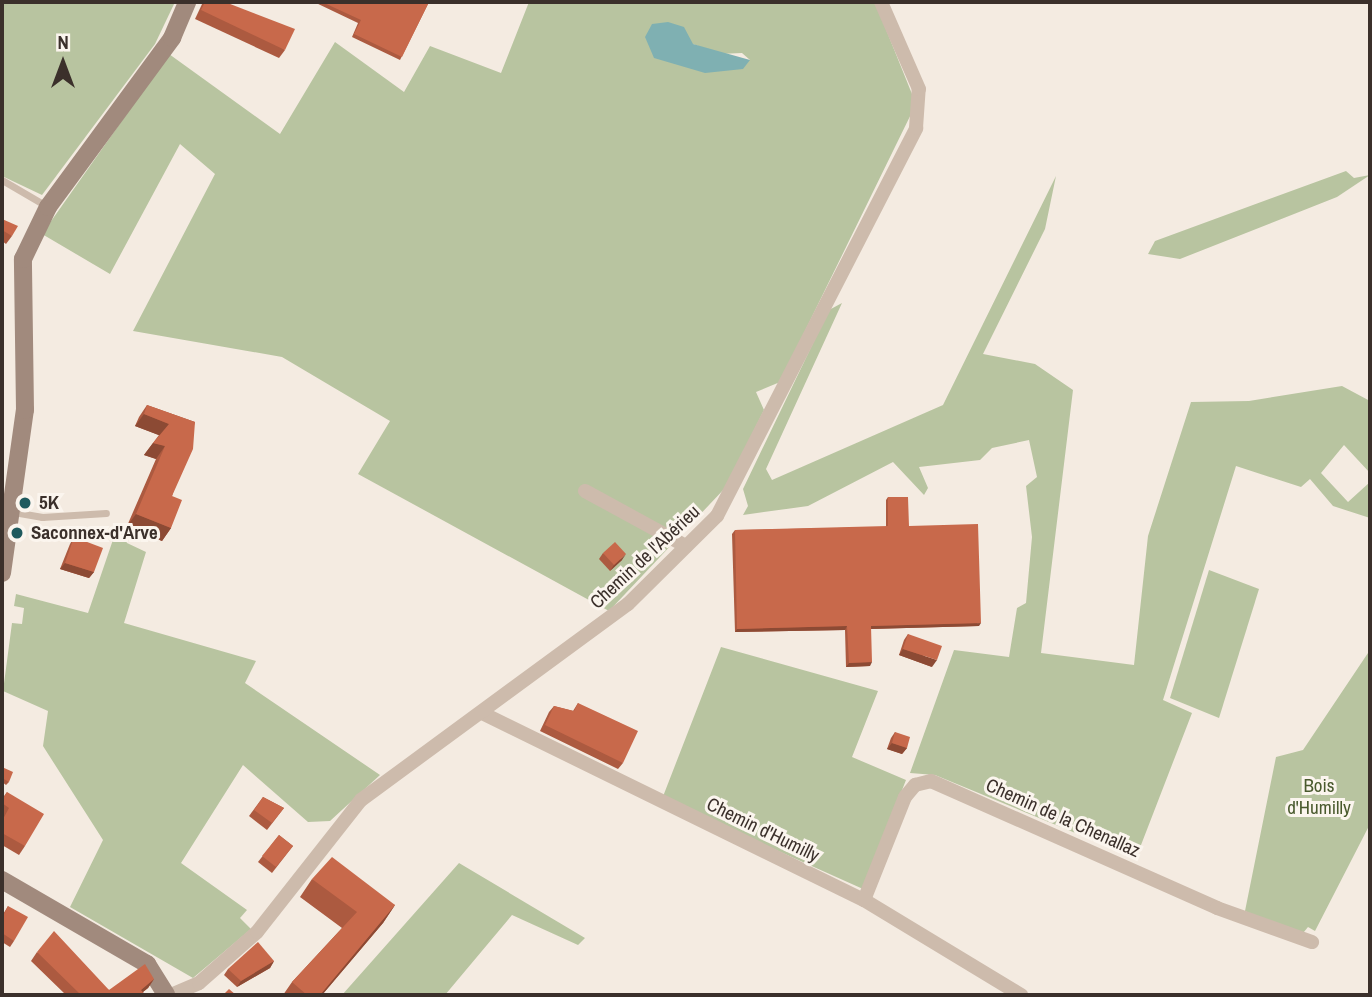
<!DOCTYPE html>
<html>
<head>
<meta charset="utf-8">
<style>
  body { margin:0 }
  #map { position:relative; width:1372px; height:997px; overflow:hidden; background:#f4ebe1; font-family:"Archivo Narrow",sans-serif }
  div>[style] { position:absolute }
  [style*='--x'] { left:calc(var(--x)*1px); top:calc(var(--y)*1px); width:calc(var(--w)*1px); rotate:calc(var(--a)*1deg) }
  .green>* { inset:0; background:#b8c4a0 }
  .water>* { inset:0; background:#7fb0b2 }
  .lane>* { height:7px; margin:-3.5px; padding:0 3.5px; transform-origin:3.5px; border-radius:3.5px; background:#cdbbac }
  .street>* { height:14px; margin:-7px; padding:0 7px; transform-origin:7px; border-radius:7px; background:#cdbbac }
  .secondary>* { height:18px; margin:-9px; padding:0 9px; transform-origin:9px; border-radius:9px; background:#a18a7d }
  .wall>* { inset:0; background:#ac5a40 }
  .shaded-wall>* { inset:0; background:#8c4a34 }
  .building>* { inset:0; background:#c8694b }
  .dots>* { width:19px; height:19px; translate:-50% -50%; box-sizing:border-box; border:4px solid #fbf5ee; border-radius:50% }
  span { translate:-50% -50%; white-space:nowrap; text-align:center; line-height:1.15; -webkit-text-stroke:6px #fbf5ee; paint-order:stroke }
  .poi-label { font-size:19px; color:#3b302b; font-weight:700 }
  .left { translate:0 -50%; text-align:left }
  .street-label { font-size:19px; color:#3b302b }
  .park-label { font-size:19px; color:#4a5a2e }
  .frame { position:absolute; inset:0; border:4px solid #3b302b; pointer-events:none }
  .north { position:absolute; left:28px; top:28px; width:70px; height:70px; -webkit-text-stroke:5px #fbf5ee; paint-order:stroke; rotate:0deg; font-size:19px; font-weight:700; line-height:28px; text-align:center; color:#3b302b }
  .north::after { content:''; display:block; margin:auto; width:24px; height:32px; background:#3b302b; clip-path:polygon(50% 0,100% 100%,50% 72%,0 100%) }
</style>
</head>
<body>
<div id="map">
  <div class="green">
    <div style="clip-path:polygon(2px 2px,175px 2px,155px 44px,42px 195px,2px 176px)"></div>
    <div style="clip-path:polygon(evenodd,529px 2px,875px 2px,916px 104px,780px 382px,756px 392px,764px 410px,726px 487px,609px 611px,358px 474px,390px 421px,282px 357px,133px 331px,215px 174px,180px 144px,110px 274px,42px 234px,169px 54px,280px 134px,335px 42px,404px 92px,430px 46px,501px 73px,529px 2px,693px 44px,719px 54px,742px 53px,750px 60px,654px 58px,693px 44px)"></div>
    <div style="clip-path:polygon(1346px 171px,1354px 178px,1370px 175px,1337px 197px,1180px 259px,1148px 254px,1155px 241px)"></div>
    <div style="clip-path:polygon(1056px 176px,1045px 229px,983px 354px,1035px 364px,1073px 390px,1041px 653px,1134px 665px,1148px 536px,1191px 402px,1249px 401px,1342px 386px,1370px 401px,1370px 473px,1344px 445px,1321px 473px,1348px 502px,1370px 482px,1370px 518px,1333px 506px,1310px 479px,1301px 487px,1236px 466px,1163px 700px,1192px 713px,1136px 858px,935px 775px,910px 773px,954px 650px,1009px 657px,1017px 608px,1026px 603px,1032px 537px,1026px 486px,1037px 477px,1029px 440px,992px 448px,980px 460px,919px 467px,928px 488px,924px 495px,893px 462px,808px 506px,743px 515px,748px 506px,743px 489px,829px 310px,842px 303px,766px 469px,772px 480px,943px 405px)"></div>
    <div style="clip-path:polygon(118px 525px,127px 543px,146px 552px,124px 623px,256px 661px,245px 683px,380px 775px,330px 821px,308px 822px,243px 765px,181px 863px,247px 910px,240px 918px,251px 929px,193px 978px,70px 907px,103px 840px,43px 746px,48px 711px,3px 691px,12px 623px,22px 624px,24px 608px,14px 606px,16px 594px,88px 613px)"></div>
    <div style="clip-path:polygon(1209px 570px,1259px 589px,1219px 718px,1170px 698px)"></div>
    <div style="clip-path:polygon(721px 647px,878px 691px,852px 757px,906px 780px,863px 889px,662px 799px)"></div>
    <div style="clip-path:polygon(1370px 650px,1370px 824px,1315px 931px,1308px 927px,1299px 938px,1245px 911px,1276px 757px,1303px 750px)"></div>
    <div style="clip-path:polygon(459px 863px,585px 938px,578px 945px,512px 915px,445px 995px,342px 995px)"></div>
  </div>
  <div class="water">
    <div style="clip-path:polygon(668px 22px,684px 27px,693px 44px,750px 60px,743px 69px,705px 73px,654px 58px,645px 37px,652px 24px)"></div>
  </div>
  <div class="lane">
    <div style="--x:2;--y:180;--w:53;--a:30.4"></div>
    <div style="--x:2;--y:510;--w:41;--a:9.9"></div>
    <div style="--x:42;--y:517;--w:64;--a:-3.6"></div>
  </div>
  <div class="street">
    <div style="--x:585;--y:491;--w:115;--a:28.6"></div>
    <div style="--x:482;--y:713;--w:425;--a:26.1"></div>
    <div style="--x:864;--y:900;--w:184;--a:31.2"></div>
    <div style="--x:864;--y:900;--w:111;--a:-68.3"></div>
    <div style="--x:905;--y:797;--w:16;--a:-50"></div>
    <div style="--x:915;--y:785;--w:16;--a:-14"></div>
    <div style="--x:931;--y:781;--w:313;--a:23.9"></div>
    <div style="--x:1217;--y:908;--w:101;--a:19.7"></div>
    <div style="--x:171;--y:995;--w:30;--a:-23"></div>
    <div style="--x:199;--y:983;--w:77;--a:-41.3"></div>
    <div style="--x:257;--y:932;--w:168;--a:-51.8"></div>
    <div style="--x:361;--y:800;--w:331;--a:-36.3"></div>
    <div style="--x:628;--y:604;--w:125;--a:-44.7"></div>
    <div style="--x:717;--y:516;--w:436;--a:-62.8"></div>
    <div style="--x:916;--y:128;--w:39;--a:-86"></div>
    <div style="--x:919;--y:89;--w:95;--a:-113.6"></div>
  </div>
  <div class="secondary">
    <div style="--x:2;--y:573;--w:165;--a:-82"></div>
    <div style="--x:25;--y:410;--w:151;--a:-90.8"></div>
    <div style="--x:23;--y:259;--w:58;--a:-64.3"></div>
    <div style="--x:48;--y:207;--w:210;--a:-53.7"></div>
    <div style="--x:172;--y:38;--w:39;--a:-67"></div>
    <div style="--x:2;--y:880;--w:168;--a:30.1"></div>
    <div style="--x:147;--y:964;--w:36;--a:58"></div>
  </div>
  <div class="wall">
    <div style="clip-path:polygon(203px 2px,225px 2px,285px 50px,279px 58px,195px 19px)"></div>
    <div style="clip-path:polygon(314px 2px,429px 2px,400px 60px,352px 37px,358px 23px)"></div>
    <div style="clip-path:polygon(2px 219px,12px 236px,6px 244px,2px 241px)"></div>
    <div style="clip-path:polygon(147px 405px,195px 422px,172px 496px,171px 528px,162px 541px,127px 526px,156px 459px,144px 455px,159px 435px,135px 426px,139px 417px)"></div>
    <div style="clip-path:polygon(888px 497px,979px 626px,871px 629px,870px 666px,846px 667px,845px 630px,735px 632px,732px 534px,735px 530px,886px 527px,886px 500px)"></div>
    <div style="clip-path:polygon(74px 537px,94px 572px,89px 578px,60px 569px,70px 544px)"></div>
    <div style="clip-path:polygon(603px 553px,622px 560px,610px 571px,599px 559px)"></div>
    <div style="clip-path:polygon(908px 634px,932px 667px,899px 655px,904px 640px)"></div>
    <div style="clip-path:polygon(578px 703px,623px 763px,618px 769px,540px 731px,549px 712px,554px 706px,573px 711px)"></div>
    <div style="clip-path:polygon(895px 732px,907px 748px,902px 754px,887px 749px,891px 738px)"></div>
    <div style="clip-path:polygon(2px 767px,9px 782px,6px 785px,2px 782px)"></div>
    <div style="clip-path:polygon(7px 792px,25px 846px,19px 855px,2px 845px,2px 799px)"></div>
    <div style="clip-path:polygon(263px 797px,284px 808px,267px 830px,249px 816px)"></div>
    <div style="clip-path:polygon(279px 835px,293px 846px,272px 873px,258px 862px)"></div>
    <div style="clip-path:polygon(312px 879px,395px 905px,383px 923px,322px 995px,283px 995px,292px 982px,342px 928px,300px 897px)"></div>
    <div style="clip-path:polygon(8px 906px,14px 941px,10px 947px,2px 942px,2px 916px)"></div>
    <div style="clip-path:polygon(37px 952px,109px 990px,154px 979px,148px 988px,143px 992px,145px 995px,66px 995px,31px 961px)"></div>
    <div style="clip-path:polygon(274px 961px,270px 968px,237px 987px,224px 975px,228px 969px)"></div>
  </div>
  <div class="shaded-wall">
    <div style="clip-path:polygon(144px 414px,169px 424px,161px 436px,135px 426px)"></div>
    <div style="clip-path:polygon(153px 443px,165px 446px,156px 459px,144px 455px)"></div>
    <div style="clip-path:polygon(136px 514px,171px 528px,162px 541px,127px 526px)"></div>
    <div style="clip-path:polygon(626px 554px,622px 560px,610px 571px,614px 565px)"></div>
    <div style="clip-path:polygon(65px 563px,94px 572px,89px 578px,60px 569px)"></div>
    <div style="clip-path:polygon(981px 623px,979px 626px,869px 629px,871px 626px)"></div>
    <div style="clip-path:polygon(847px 626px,845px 630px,735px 632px,737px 629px)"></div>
    <div style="clip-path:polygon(903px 649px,937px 660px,932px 667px,899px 655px)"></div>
    <div style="clip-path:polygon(872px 662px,870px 666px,846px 667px,849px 663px)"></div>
    <div style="clip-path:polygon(892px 743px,907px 748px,902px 754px,887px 749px)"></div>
    <div style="clip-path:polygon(395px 905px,383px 923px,322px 995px,320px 995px)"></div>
    <div style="clip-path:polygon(274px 961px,270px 968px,237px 987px,241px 981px)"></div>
    <div style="clip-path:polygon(154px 979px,148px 988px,139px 995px,141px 990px)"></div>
  </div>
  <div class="building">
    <div style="clip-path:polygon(205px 2px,225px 2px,295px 29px,285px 50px,201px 10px)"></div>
    <div style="clip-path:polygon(322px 2px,429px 2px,402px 57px,354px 34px,361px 20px)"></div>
    <div style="clip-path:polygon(2px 219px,18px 226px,12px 236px,2px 230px)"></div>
    <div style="clip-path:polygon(147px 405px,195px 422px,193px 449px,172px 496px,182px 500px,171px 528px,136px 514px,165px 446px,153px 443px,169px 424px,144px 414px)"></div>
    <div style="clip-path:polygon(888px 497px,908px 497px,909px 526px,978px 524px,981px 623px,871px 626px,872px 662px,849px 663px,847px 626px,737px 629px,735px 530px,888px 526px)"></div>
    <div style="clip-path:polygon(74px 537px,103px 548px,94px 572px,65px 563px)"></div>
    <div style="clip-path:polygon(615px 542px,626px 554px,614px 565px,603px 553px)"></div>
    <div style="clip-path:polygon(908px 634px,942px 646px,937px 660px,903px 649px)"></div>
    <div style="clip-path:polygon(578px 703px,638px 731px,623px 763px,545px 725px,554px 706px,574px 711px)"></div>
    <div style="clip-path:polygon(895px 732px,910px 737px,907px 748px,892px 743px)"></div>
    <div style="clip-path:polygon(2px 767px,13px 772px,9px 782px,2px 778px)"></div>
    <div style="clip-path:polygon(7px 792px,44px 814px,25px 846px,2px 833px,2px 821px,9px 808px,2px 803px,2px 800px)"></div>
    <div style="clip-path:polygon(263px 797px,284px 808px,272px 823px,254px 810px)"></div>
    <div style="clip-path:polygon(279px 835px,293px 846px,276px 867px,262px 856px)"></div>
    <div style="clip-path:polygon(332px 857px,395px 905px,320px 995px,307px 995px,292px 982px,357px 912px,312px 879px)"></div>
    <div style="clip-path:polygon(8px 906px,28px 917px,14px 941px,2px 933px,2px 918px)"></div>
    <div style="clip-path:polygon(54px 931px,109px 990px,145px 964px,154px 979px,141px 990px,145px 995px,81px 995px,37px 952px)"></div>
    <div style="clip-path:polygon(258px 942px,274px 961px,241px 981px,228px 969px)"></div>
    <div style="clip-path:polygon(229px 989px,236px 995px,223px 995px)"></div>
  </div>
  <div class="dots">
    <div style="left:25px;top:503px;background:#1f5a5e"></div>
    <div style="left:17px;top:533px;background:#1f5a5e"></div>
  </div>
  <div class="poi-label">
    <span class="left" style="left:39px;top:503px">5K</span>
    <span class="left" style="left:31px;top:533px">Saconnex-d'Arve</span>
  </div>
  <div class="street-label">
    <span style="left:645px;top:557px;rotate:-43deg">Chemin de l'Abérieu</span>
    <span style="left:1063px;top:818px;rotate:24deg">Chemin de la Chenallaz</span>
    <span style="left:763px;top:830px;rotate:26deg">Chemin d'Humilly</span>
  </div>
  <div class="park-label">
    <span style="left:1319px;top:797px">Bois<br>d'Humilly</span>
  </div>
  <div class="frame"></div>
  <div class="north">N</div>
</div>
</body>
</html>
